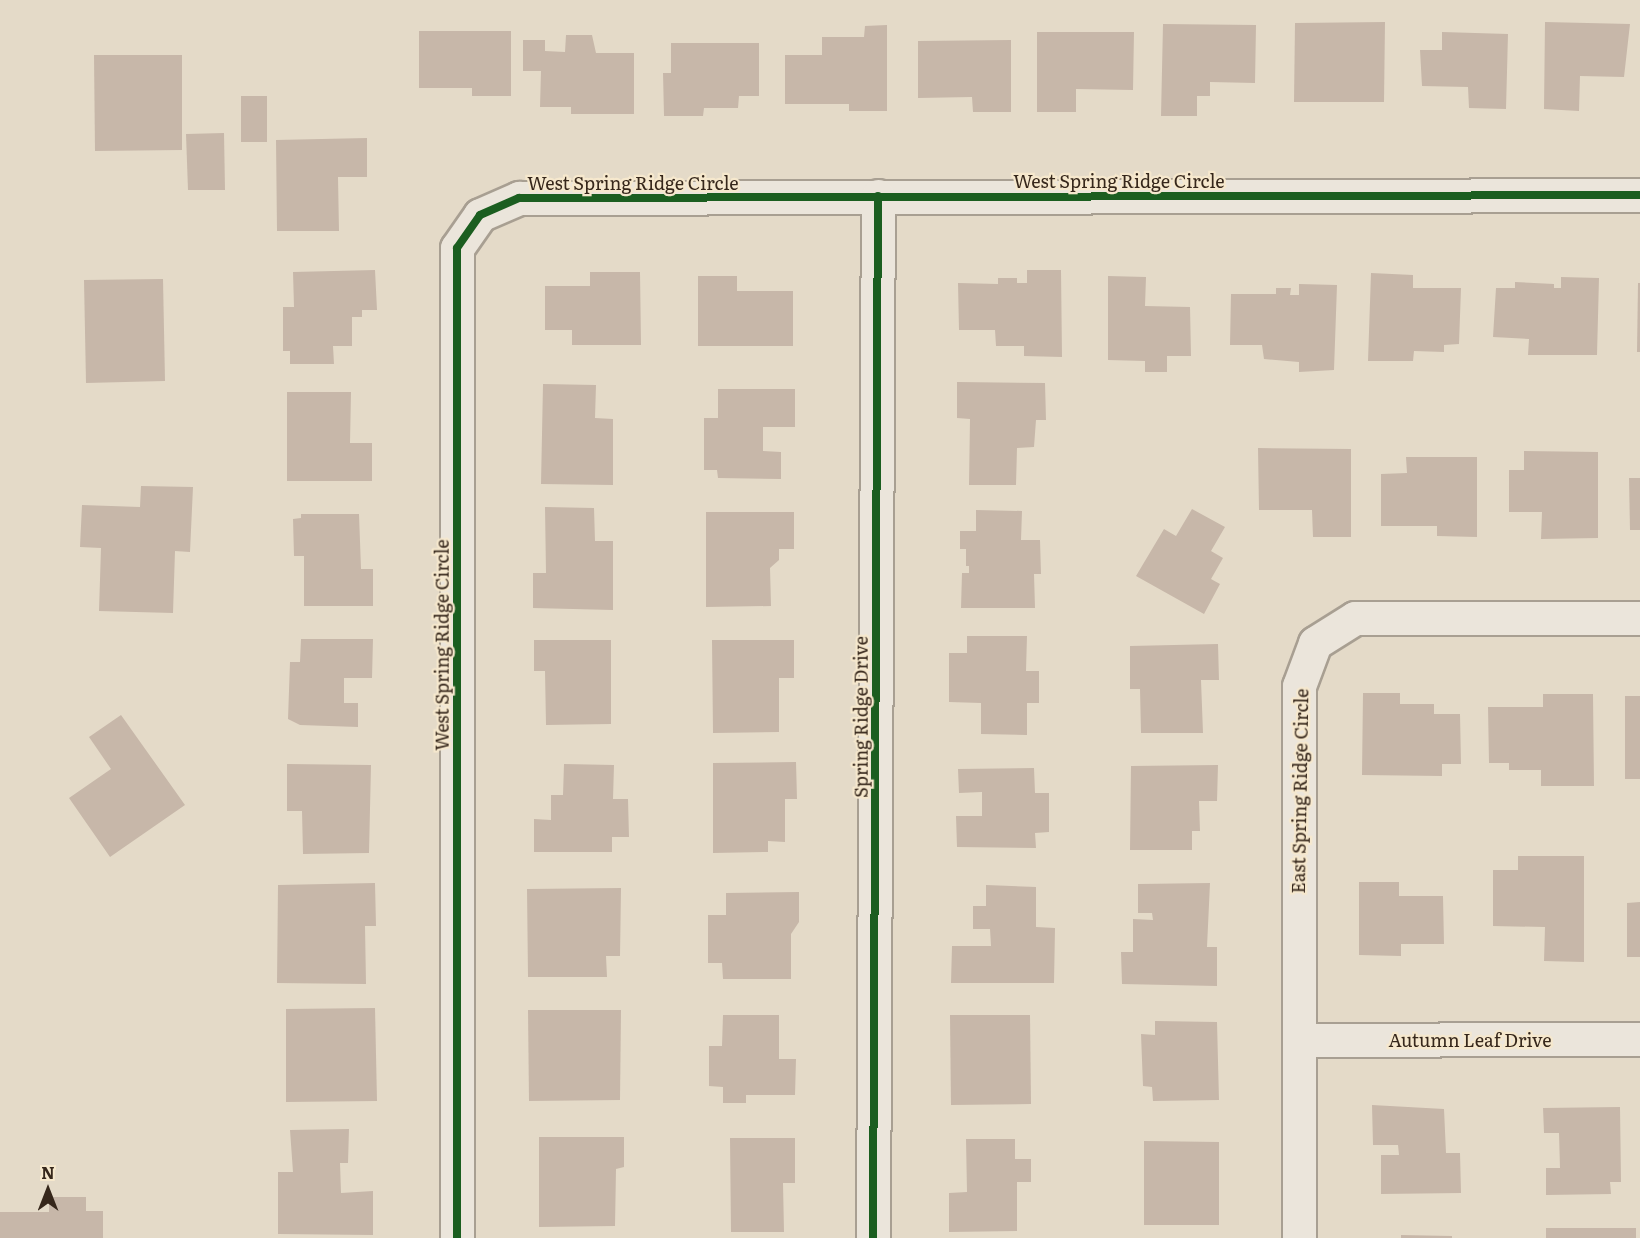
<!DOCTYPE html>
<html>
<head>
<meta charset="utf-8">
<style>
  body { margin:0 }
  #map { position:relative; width:1640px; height:1238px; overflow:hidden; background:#e4dac8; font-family:Literata,serif }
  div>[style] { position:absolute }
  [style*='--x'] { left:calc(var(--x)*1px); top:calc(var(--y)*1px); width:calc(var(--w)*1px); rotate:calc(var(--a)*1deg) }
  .building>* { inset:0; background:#c7b7a9 }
  .roads { filter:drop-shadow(2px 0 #a89f92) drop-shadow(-2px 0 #a89f92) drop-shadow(0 2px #a89f92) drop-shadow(0 -2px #a89f92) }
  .minor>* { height:33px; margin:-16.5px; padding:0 16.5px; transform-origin:16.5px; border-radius:16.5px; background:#ebe5db }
  .cycleway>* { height:8px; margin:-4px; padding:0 4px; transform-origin:4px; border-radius:4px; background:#1b5e20 }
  span { translate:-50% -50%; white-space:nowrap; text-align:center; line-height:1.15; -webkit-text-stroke:4.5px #f6e8cd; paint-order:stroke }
  .street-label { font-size:18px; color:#36271b }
  .north { position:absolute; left:18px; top:1160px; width:60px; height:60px; -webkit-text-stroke:4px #f6e8cd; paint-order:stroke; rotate:0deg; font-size:16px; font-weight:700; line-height:24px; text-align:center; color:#36271b }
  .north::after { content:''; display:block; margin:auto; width:21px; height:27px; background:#36271b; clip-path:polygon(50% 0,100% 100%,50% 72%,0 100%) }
</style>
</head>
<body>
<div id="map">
  <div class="building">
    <div style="clip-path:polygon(1385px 22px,1384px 102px,1294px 102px,1295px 23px)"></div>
    <div style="clip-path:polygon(1545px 22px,1630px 24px,1624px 77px,1580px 76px,1579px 111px,1544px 109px)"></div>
    <div style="clip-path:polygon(1163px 24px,1256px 25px,1255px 83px,1210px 82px,1210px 96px,1197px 96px,1197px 116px,1161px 116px)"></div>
    <div style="clip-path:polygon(887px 25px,887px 111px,849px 111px,849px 104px,785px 104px,785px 55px,822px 55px,822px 37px,864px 37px,865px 26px)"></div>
    <div style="clip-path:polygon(419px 31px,511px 31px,511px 96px,472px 96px,472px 88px,419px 88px)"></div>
    <div style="clip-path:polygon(1037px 32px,1134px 32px,1133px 90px,1076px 89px,1076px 112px,1037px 112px)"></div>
    <div style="clip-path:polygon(1442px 32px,1508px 34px,1506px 109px,1469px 108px,1468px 87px,1422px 86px,1420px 50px,1442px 50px)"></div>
    <div style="clip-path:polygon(566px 35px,592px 35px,596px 53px,634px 53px,634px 114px,571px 114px,571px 107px,540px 107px,541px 71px,523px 71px,523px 40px,545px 40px,545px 51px,565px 52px)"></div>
    <div style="clip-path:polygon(1011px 40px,1011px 112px,973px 112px,972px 97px,918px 98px,918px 41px)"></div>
    <div style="clip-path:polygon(671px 43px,759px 43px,759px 96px,739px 96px,738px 108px,704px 108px,703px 116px,664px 116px,663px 73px,671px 73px)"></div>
    <div style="clip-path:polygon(94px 55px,182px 55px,182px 150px,95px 151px)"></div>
    <div style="clip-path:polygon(241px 96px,267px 96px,267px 142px,241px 142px)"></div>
    <div style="clip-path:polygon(224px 133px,225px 190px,188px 190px,186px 134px)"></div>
    <div style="clip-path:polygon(367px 138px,367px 177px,338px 177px,339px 231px,277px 231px,276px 140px)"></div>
    <div style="clip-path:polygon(375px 270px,377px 310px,362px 310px,362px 317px,352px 317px,352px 346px,333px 346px,334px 364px,290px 364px,290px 351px,283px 351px,283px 307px,294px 307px,293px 272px)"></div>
    <div style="clip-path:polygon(1027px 270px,1061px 270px,1062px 357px,1024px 356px,1024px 346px,996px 346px,995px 330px,959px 330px,958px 283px,998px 284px,998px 278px,1017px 278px,1017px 283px,1027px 283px)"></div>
    <div style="clip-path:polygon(590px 272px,640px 272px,641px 345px,572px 345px,572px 330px,545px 330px,545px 286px,590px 286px)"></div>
    <div style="clip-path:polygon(1371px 273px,1413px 275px,1413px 288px,1461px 288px,1459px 344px,1444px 345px,1444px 352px,1414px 351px,1413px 361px,1368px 361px)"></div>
    <div style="clip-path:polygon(698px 276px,737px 276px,737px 291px,793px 291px,793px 346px,698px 346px)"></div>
    <div style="clip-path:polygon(1108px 276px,1146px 277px,1145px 306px,1190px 307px,1191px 356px,1167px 356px,1167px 372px,1145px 372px,1145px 361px,1108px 360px)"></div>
    <div style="clip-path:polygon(1561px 277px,1599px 278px,1597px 355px,1528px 355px,1529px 339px,1493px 337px,1496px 288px,1515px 288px,1515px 282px,1554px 284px,1554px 288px,1561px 288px)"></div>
    <div style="clip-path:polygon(163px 279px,165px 381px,86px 383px,84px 280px)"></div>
    <div style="clip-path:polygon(1638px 283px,1640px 283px,1640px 352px,1637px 352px)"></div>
    <div style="clip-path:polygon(1299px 284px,1337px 285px,1334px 370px,1299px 372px,1299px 362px,1264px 359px,1262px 345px,1230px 345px,1231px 294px,1276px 294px,1276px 288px,1291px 288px,1290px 295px,1299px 295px)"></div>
    <div style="clip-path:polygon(957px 382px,1045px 383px,1046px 420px,1036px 420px,1034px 447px,1017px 448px,1016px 485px,969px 485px,970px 419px,957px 418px)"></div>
    <div style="clip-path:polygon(543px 384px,596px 385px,595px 418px,613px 419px,613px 485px,541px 484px)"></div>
    <div style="clip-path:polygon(718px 389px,795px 389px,795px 427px,763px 427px,763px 451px,781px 452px,781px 479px,718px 478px,717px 470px,704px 470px,704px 418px,718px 418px)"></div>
    <div style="clip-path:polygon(287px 392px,351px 392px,350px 443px,372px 443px,372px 481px,287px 481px)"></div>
    <div style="clip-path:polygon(1258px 448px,1351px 449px,1351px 537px,1313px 537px,1312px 510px,1259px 510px)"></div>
    <div style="clip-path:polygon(1524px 451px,1598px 452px,1598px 538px,1541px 539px,1542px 512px,1509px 512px,1509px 470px,1524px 470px)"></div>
    <div style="clip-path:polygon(1406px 457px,1477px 457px,1477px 537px,1437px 536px,1437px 526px,1381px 526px,1381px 474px,1407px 473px)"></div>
    <div style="clip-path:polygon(1629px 478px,1640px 478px,1640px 530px,1630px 530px)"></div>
    <div style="clip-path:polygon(141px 486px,193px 487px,190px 552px,175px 551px,173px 613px,99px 611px,101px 548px,80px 547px,82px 505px,140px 507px)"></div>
    <div style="clip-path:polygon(545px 507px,594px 508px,595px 541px,613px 541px,613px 610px,533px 608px,533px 573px,546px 573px)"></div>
    <div style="clip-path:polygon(1192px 509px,1225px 527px,1211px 551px,1223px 558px,1211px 579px,1220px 584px,1204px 614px,1136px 576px,1164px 529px,1176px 536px)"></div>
    <div style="clip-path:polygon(976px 510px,1022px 511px,1021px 540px,1040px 540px,1041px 574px,1034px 574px,1035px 608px,961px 608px,962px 573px,969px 573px,969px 566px,966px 566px,966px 549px,960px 549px,960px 531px,976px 531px)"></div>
    <div style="clip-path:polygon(706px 512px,794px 512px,794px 549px,779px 549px,779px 560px,770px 568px,771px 606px,706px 607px)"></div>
    <div style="clip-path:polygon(301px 514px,359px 514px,361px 569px,373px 569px,373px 606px,304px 606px,304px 556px,294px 556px,293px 519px,301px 518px)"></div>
    <div style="clip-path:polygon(967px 636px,1027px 636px,1026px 671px,1039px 671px,1039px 703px,1027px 703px,1027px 735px,981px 734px,981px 703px,949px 702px,949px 653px,967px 653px)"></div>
    <div style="clip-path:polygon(301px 639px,373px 639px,372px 678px,344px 678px,344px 703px,358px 703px,358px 727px,300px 725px,288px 719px,290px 662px,300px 662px)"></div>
    <div style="clip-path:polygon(534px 640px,611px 640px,611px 724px,546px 725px,545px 671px,534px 671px)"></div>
    <div style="clip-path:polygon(712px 640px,794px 640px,794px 678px,779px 678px,779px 732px,713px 733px)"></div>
    <div style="clip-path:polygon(1218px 644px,1219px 680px,1201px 680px,1203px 733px,1141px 733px,1140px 689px,1130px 689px,1130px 646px)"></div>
    <div style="clip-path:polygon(1363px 693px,1400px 693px,1400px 704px,1434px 704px,1434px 714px,1460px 714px,1461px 764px,1442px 764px,1442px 776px,1362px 775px)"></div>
    <div style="clip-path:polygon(1543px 694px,1593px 694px,1594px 786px,1541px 786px,1541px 770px,1509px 770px,1509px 763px,1489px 763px,1488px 707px,1543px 707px)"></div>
    <div style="clip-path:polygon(1625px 696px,1640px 696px,1640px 779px,1625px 779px)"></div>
    <div style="clip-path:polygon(121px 715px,185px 805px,110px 857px,69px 798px,111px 769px,89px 737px)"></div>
    <div style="clip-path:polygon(796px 762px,797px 799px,785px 799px,785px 842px,768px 841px,768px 852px,713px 853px,713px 763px)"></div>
    <div style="clip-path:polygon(287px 764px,371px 765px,369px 853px,303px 854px,302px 811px,287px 811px)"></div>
    <div style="clip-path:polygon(564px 764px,614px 765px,613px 799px,628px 799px,629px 837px,612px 837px,612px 852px,534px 852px,534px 819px,551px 820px,551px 795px,563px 795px)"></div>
    <div style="clip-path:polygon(1218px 765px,1217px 801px,1199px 801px,1200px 831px,1192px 831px,1192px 850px,1130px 850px,1131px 766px)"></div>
    <div style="clip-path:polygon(1034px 768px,1035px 793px,1049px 793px,1049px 832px,1035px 833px,1036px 848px,957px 847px,956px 816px,982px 816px,982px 792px,959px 793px,958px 769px)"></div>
    <div style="clip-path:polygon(1518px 856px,1584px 856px,1584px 962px,1544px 961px,1545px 927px,1493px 926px,1493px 870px,1518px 870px)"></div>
    <div style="clip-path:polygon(1359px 882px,1399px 882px,1399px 896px,1443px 896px,1444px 944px,1401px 944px,1401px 956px,1359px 955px)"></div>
    <div style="clip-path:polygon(375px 883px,376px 926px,365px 926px,366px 984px,277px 983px,278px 885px)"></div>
    <div style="clip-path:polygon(1210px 883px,1207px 947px,1217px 947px,1217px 986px,1122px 984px,1121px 952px,1133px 952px,1133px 919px,1153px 920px,1152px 913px,1138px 913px,1138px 884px)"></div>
    <div style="clip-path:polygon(986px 885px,1036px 887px,1036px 927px,1055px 928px,1054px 983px,951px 983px,952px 946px,991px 946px,990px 929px,973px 929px,973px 906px,986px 906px)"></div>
    <div style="clip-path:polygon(621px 888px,620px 956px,606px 956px,607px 977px,528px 977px,527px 889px)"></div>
    <div style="clip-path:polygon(799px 892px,799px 922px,791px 934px,791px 979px,723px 979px,722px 963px,708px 963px,708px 915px,726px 915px,726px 893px)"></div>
    <div style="clip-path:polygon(1640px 902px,1640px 957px,1627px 957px,1627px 903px)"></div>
    <div style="clip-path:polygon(375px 1008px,377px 1101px,286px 1102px,286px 1009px)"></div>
    <div style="clip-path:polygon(528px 1010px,621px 1010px,620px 1100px,529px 1101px)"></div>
    <div style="clip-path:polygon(723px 1015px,779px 1015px,779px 1059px,796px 1059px,795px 1095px,746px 1095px,746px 1103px,723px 1103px,723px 1087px,709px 1086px,709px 1046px,722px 1046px)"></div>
    <div style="clip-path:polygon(950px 1015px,1030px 1015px,1031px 1104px,951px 1105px)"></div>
    <div style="clip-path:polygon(1155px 1021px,1217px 1022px,1219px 1100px,1153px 1101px,1152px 1087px,1143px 1086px,1141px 1034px,1155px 1035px)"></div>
    <div style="clip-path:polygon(1372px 1105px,1444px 1109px,1446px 1153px,1460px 1153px,1461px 1193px,1381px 1194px,1381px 1155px,1399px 1155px,1398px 1145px,1373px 1145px)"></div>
    <div style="clip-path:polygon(1620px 1107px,1621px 1182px,1610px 1182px,1611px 1194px,1546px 1195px,1546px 1168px,1560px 1168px,1559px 1133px,1544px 1133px,1543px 1108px)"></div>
    <div style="clip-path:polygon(349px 1129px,348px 1163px,340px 1163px,341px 1193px,373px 1191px,373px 1235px,278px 1234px,278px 1172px,293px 1172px,290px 1130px)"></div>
    <div style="clip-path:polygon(539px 1137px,624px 1137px,624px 1167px,616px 1169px,615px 1226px,539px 1227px)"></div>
    <div style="clip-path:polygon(730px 1138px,795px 1138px,795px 1183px,783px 1183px,784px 1232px,731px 1232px)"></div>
    <div style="clip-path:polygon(966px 1139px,1015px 1139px,1015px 1159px,1031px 1159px,1031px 1182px,1017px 1182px,1017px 1231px,949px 1232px,949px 1193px,967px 1192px)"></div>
    <div style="clip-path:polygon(1144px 1141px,1219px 1142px,1219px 1225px,1144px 1225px)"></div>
    <div style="clip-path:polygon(49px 1197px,86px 1197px,86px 1211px,103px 1211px,103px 1238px,0 1238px,0 1212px,49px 1212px)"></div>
    <div style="clip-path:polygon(1546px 1228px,1636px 1228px,1636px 1238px,1546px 1238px)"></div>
    <div style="clip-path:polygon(1401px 1235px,1452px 1236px,1452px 1238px,1401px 1238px)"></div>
  </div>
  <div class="roads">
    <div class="minor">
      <div style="--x:1299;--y:1040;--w:341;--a:-0.2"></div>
      <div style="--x:457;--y:1238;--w:990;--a:-90"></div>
      <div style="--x:457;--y:248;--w:40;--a:-55.1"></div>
      <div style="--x:480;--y:215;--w:43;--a:-23.6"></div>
      <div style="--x:519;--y:198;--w:1121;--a:-0.15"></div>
      <div style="--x:873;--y:1238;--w:1042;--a:-89.73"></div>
      <div style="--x:1299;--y:1238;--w:552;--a:-90"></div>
      <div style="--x:1299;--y:686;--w:46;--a:-69.6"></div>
      <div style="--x:1315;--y:643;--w:47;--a:-32"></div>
      <div style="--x:1355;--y:618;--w:285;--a:0"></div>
    </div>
  </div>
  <div class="cycleway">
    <div style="--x:457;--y:1238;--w:990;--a:-90"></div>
    <div style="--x:457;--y:248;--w:40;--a:-55.1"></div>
    <div style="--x:480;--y:215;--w:43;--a:-23.6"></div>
    <div style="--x:519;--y:198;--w:1121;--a:-0.15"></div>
    <div style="--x:873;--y:1238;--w:1042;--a:-89.73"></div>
  </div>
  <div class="street-label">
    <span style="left:1119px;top:181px">West Spring Ridge Circle</span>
    <span style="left:633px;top:183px">West Spring Ridge Circle</span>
    <span style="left:442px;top:645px;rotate:-90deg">West Spring Ridge Circle</span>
    <span style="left:861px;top:717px;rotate:-90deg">Spring Ridge Drive</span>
    <span style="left:1300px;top:791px;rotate:-89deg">East Spring Ridge Circle</span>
    <span style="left:1470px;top:1040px">Autumn Leaf Drive</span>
  </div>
  <div class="north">N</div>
</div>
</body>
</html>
